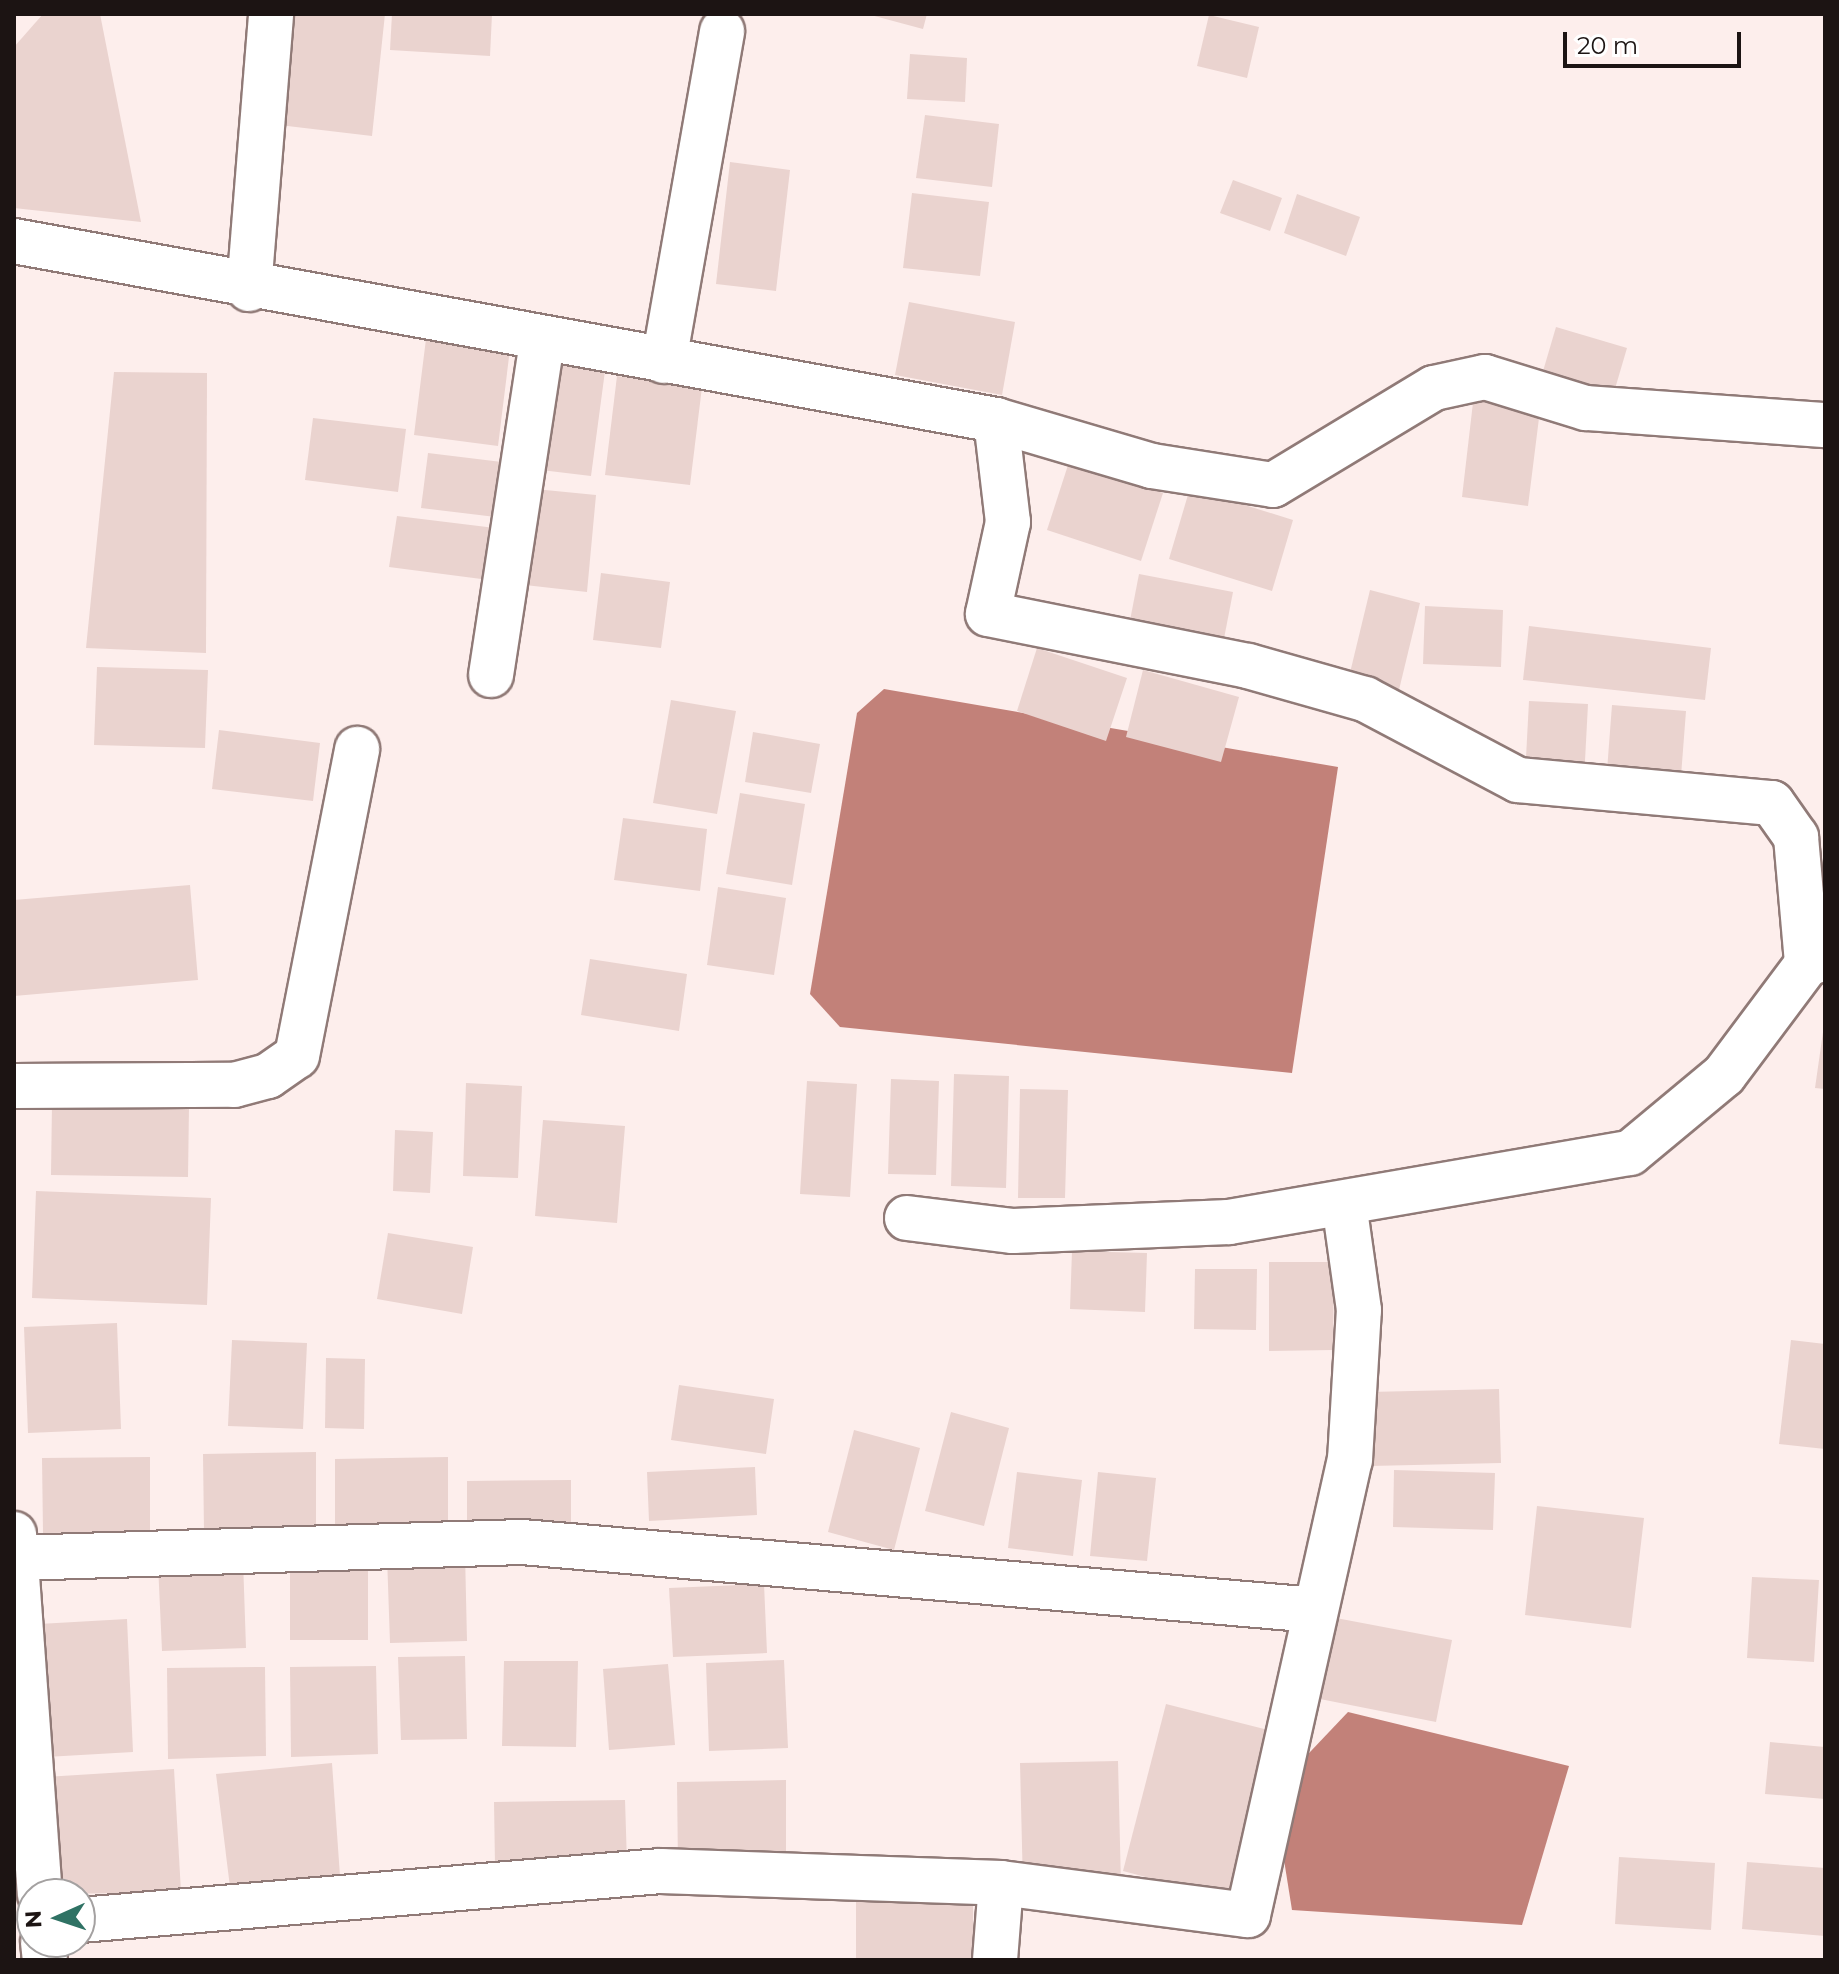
<!DOCTYPE html>
<html>
<head>
<meta charset="utf-8">
<style>
  body { margin:0 }
  #map { position:relative; width:1839px; height:1974px; overflow:hidden; background:#fdeeec; font-family:Montserrat,sans-serif }
  div>[style] { position:absolute }
  [style*='--x'] { left:calc(var(--x)*1px); top:calc(var(--y)*1px); width:calc(var(--w)*1px); rotate:calc(var(--a)*1deg) }
  .water>* { inset:0; background:#c28179 }
  .building>* { inset:0; background:#ead3cf }
  .roads { filter:drop-shadow(2px 0 #907a77) drop-shadow(-2px 0 #907a77) drop-shadow(0 2px #907a77) drop-shadow(0 -2px #907a77) }
  .street>* { height:44px; margin:-22px; padding:0 22px; transform-origin:22px; border-radius:22px; background:#fff }
  span { translate:-50% -50%; white-space:nowrap; text-align:center; line-height:1.15; -webkit-text-stroke:6px #fff; paint-order:stroke }
  .frame { position:absolute; inset:0; border:16px solid #1c1413; pointer-events:none }
  .north { position:absolute; left:16px; top:1878px; width:80px; height:80px; box-sizing:border-box; background:#fff; border:2px solid #a4a1a1; border-radius:50%; rotate:267deg; font-size:22px; font-weight:700; line-height:32px; text-align:center; color:#1c1413 }
  .north::after { content:''; display:block; margin:auto; width:28px; height:36px; background:#2f7264; clip-path:polygon(50% 0,100% 100%,50% 72%,0 100%) }
  .scale { position:absolute; left:1563px; top:32px; width:178px; height:36px; box-sizing:border-box; border:4px solid #1c1413; border-top:0; padding-left:10px; font-size:24px; line-height:28px; white-space:nowrap; color:#1c1413; -webkit-text-stroke:6px #fff; paint-order:stroke }
</style>
</head>
<body>
<div id="map">
  <div class="water">
    <div style="clip-path:polygon(884px 689px,1338px 767px,1292px 1073px,840px 1027px,810px 994px,857px 713px)"></div>
    <div style="clip-path:polygon(1348px 1712px,1569px 1766px,1522px 1925px,1292px 1910px,1273px 1791px)"></div>
  </div>
  <div class="building">
    <div style="clip-path:polygon(43px 14px,100px 14px,141px 222px,14px 208px,14px 47px)"></div>
    <div style="clip-path:polygon(292px 14px,385px 14px,372px 136px,279px 125px)"></div>
    <div style="clip-path:polygon(392px 14px,492px 14px,490px 56px,390px 50px)"></div>
    <div style="clip-path:polygon(867px 14px,927px 14px,923px 29px)"></div>
    <div style="clip-path:polygon(1209px 15px,1259px 27px,1247px 78px,1197px 66px)"></div>
    <div style="clip-path:polygon(910px 54px,967px 58px,965px 102px,907px 99px)"></div>
    <div style="clip-path:polygon(925px 115px,999px 124px,992px 187px,916px 178px)"></div>
    <div style="clip-path:polygon(730px 162px,790px 170px,776px 291px,716px 284px)"></div>
    <div style="clip-path:polygon(1233px 180px,1282px 198px,1270px 231px,1220px 213px)"></div>
    <div style="clip-path:polygon(912px 193px,989px 202px,980px 276px,903px 268px)"></div>
    <div style="clip-path:polygon(1297px 194px,1360px 217px,1346px 256px,1284px 233px)"></div>
    <div style="clip-path:polygon(909px 302px,1015px 322px,1002px 395px,895px 375px)"></div>
    <div style="clip-path:polygon(1556px 327px,1627px 348px,1612px 399px,1541px 378px)"></div>
    <div style="clip-path:polygon(426px 339px,510px 349px,498px 446px,414px 435px)"></div>
    <div style="clip-path:polygon(554px 364px,605px 371px,591px 476px,541px 470px)"></div>
    <div style="clip-path:polygon(114px 372px,207px 373px,206px 653px,86px 648px)"></div>
    <div style="clip-path:polygon(617px 376px,702px 387px,690px 485px,605px 475px)"></div>
    <div style="clip-path:polygon(1474px 394px,1541px 402px,1528px 506px,1462px 497px)"></div>
    <div style="clip-path:polygon(313px 418px,406px 429px,398px 492px,305px 480px)"></div>
    <div style="clip-path:polygon(428px 453px,510px 463px,504px 518px,421px 508px)"></div>
    <div style="clip-path:polygon(1069px 462px,1163px 493px,1141px 561px,1047px 530px)"></div>
    <div style="clip-path:polygon(1190px 488px,1293px 520px,1272px 591px,1169px 559px)"></div>
    <div style="clip-path:polygon(535px 489px,596px 495px,587px 592px,525px 585px)"></div>
    <div style="clip-path:polygon(397px 516px,495px 528px,489px 580px,389px 567px)"></div>
    <div style="clip-path:polygon(601px 573px,670px 582px,661px 648px,593px 640px)"></div>
    <div style="clip-path:polygon(1139px 574px,1233px 592px,1221px 654px,1127px 636px)"></div>
    <div style="clip-path:polygon(1370px 590px,1420px 603px,1398px 694px,1348px 681px)"></div>
    <div style="clip-path:polygon(1425px 606px,1503px 610px,1501px 667px,1423px 664px)"></div>
    <div style="clip-path:polygon(1529px 626px,1711px 648px,1705px 700px,1523px 680px)"></div>
    <div style="clip-path:polygon(1037px 648px,1127px 678px,1106px 741px,1017px 711px)"></div>
    <div style="clip-path:polygon(97px 667px,208px 670px,205px 748px,94px 745px)"></div>
    <div style="clip-path:polygon(1143px 670px,1239px 697px,1221px 762px,1126px 737px)"></div>
    <div style="clip-path:polygon(671px 700px,736px 711px,717px 814px,653px 803px)"></div>
    <div style="clip-path:polygon(1529px 701px,1588px 704px,1584px 780px,1525px 777px)"></div>
    <div style="clip-path:polygon(1612px 705px,1686px 711px,1680px 789px,1606px 784px)"></div>
    <div style="clip-path:polygon(219px 730px,320px 743px,313px 801px,212px 789px)"></div>
    <div style="clip-path:polygon(753px 732px,820px 744px,811px 793px,745px 782px)"></div>
    <div style="clip-path:polygon(740px 793px,805px 804px,792px 885px,726px 874px)"></div>
    <div style="clip-path:polygon(623px 818px,707px 829px,700px 891px,614px 880px)"></div>
    <div style="clip-path:polygon(190px 885px,198px 980px,14px 996px,14px 900px)"></div>
    <div style="clip-path:polygon(718px 887px,786px 898px,774px 975px,707px 965px)"></div>
    <div style="clip-path:polygon(590px 959px,687px 974px,679px 1031px,581px 1015px)"></div>
    <div style="clip-path:polygon(1825px 1018px,1825px 1089px,1815px 1088px)"></div>
    <div style="clip-path:polygon(954px 1074px,1009px 1076px,1006px 1188px,951px 1186px)"></div>
    <div style="clip-path:polygon(891px 1079px,939px 1081px,936px 1175px,888px 1174px)"></div>
    <div style="clip-path:polygon(807px 1081px,857px 1084px,850px 1197px,800px 1194px)"></div>
    <div style="clip-path:polygon(466px 1083px,522px 1086px,518px 1178px,463px 1176px)"></div>
    <div style="clip-path:polygon(1020px 1089px,1068px 1090px,1065px 1198px,1018px 1198px)"></div>
    <div style="clip-path:polygon(52px 1103px,189px 1106px,188px 1177px,51px 1175px)"></div>
    <div style="clip-path:polygon(543px 1120px,625px 1126px,617px 1223px,535px 1216px)"></div>
    <div style="clip-path:polygon(395px 1130px,433px 1132px,430px 1193px,393px 1191px)"></div>
    <div style="clip-path:polygon(36px 1191px,211px 1198px,207px 1305px,32px 1298px)"></div>
    <div style="clip-path:polygon(388px 1233px,473px 1247px,462px 1314px,377px 1299px)"></div>
    <div style="clip-path:polygon(1072px 1251px,1147px 1253px,1145px 1312px,1070px 1309px)"></div>
    <div style="clip-path:polygon(1269px 1262px,1334px 1262px,1333px 1350px,1269px 1351px)"></div>
    <div style="clip-path:polygon(1195px 1269px,1257px 1269px,1256px 1330px,1194px 1329px)"></div>
    <div style="clip-path:polygon(117px 1323px,121px 1429px,28px 1433px,24px 1327px)"></div>
    <div style="clip-path:polygon(232px 1340px,307px 1343px,303px 1429px,228px 1426px)"></div>
    <div style="clip-path:polygon(1791px 1340px,1825px 1344px,1825px 1449px,1779px 1444px)"></div>
    <div style="clip-path:polygon(326px 1358px,365px 1359px,364px 1429px,325px 1428px)"></div>
    <div style="clip-path:polygon(679px 1385px,774px 1399px,766px 1454px,671px 1440px)"></div>
    <div style="clip-path:polygon(1499px 1389px,1501px 1463px,1370px 1466px,1369px 1392px)"></div>
    <div style="clip-path:polygon(951px 1412px,1009px 1428px,984px 1526px,925px 1511px)"></div>
    <div style="clip-path:polygon(854px 1430px,920px 1448px,894px 1550px,828px 1532px)"></div>
    <div style="clip-path:polygon(316px 1452px,316px 1531px,204px 1531px,203px 1454px)"></div>
    <div style="clip-path:polygon(150px 1457px,150px 1532px,43px 1533px,42px 1458px)"></div>
    <div style="clip-path:polygon(448px 1457px,448px 1526px,335px 1526px,335px 1459px)"></div>
    <div style="clip-path:polygon(755px 1467px,757px 1515px,649px 1521px,647px 1472px)"></div>
    <div style="clip-path:polygon(1394px 1470px,1495px 1473px,1493px 1530px,1393px 1527px)"></div>
    <div style="clip-path:polygon(1017px 1472px,1082px 1480px,1073px 1556px,1008px 1548px)"></div>
    <div style="clip-path:polygon(1098px 1472px,1156px 1478px,1147px 1561px,1090px 1556px)"></div>
    <div style="clip-path:polygon(571px 1480px,571px 1525px,467px 1527px,467px 1481px)"></div>
    <div style="clip-path:polygon(1537px 1506px,1644px 1518px,1631px 1628px,1525px 1615px)"></div>
    <div style="clip-path:polygon(465px 1553px,467px 1641px,390px 1643px,387px 1556px)"></div>
    <div style="clip-path:polygon(243px 1560px,246px 1648px,162px 1651px,158px 1564px)"></div>
    <div style="clip-path:polygon(290px 1561px,368px 1561px,368px 1640px,290px 1640px)"></div>
    <div style="clip-path:polygon(1752px 1577px,1819px 1580px,1814px 1662px,1747px 1658px)"></div>
    <div style="clip-path:polygon(764px 1584px,767px 1653px,673px 1657px,669px 1588px)"></div>
    <div style="clip-path:polygon(1336px 1618px,1452px 1640px,1436px 1722px,1320px 1699px)"></div>
    <div style="clip-path:polygon(127px 1619px,133px 1752px,46px 1757px,39px 1624px)"></div>
    <div style="clip-path:polygon(465px 1656px,467px 1739px,401px 1740px,398px 1657px)"></div>
    <div style="clip-path:polygon(784px 1660px,788px 1748px,709px 1751px,706px 1663px)"></div>
    <div style="clip-path:polygon(504px 1661px,578px 1661px,576px 1747px,502px 1746px)"></div>
    <div style="clip-path:polygon(668px 1664px,675px 1745px,609px 1750px,603px 1669px)"></div>
    <div style="clip-path:polygon(376px 1666px,378px 1754px,291px 1757px,290px 1667px)"></div>
    <div style="clip-path:polygon(265px 1667px,266px 1756px,168px 1759px,167px 1668px)"></div>
    <div style="clip-path:polygon(1166px 1704px,1272px 1731px,1229px 1899px,1123px 1871px)"></div>
    <div style="clip-path:polygon(1770px 1742px,1825px 1747px,1825px 1799px,1765px 1794px)"></div>
    <div style="clip-path:polygon(1118px 1761px,1121px 1885px,1023px 1887px,1020px 1763px)"></div>
    <div style="clip-path:polygon(332px 1763px,340px 1876px,230px 1887px,216px 1774px)"></div>
    <div style="clip-path:polygon(174px 1769px,181px 1892px,56px 1894px,45px 1777px)"></div>
    <div style="clip-path:polygon(786px 1780px,786px 1864px,678px 1866px,677px 1782px)"></div>
    <div style="clip-path:polygon(625px 1800px,627px 1864px,495px 1866px,494px 1802px)"></div>
    <div style="clip-path:polygon(1619px 1857px,1715px 1863px,1711px 1930px,1615px 1924px)"></div>
    <div style="clip-path:polygon(1747px 1862px,1825px 1868px,1825px 1936px,1742px 1929px)"></div>
    <div style="clip-path:polygon(973px 1890px,973px 1960px,856px 1960px,856px 1892px)"></div>
  </div>
  <div class="roads">
    <div class="street">
      <div style="--x:14;--y:241;--w:998;--a:10.33"></div>
      <div style="--x:996;--y:420;--w:103;--a:83.3"></div>
      <div style="--x:1008;--y:522;--w:94;--a:102.3"></div>
      <div style="--x:988;--y:614;--w:265;--a:11.3"></div>
      <div style="--x:1248;--y:666;--w:122;--a:15.8"></div>
      <div style="--x:1365;--y:699;--w:173;--a:27.9"></div>
      <div style="--x:1518;--y:780;--w:255;--a:5.2"></div>
      <div style="--x:1772;--y:803;--w:42;--a:54.8"></div>
      <div style="--x:1796;--y:837;--w:127;--a:85"></div>
      <div style="--x:249;--y:289;--w:276;--a:-85.4"></div>
      <div style="--x:664;--y:361;--w:335;--a:-80"></div>
      <div style="--x:996;--y:420;--w:163;--a:16.4"></div>
      <div style="--x:1152;--y:466;--w:122;--a:8.9"></div>
      <div style="--x:1273;--y:485;--w:188;--a:-31.1"></div>
      <div style="--x:1434;--y:388;--w:52;--a:-12.2"></div>
      <div style="--x:1485;--y:377;--w:106;--a:17.1"></div>
      <div style="--x:1586;--y:408;--w:240;--a:4.1"></div>
      <div style="--x:491;--y:675;--w:339;--a:-81.3"></div>
      <div style="--x:14;--y:1086;--w:220;--a:-0.3"></div>
      <div style="--x:234;--y:1085;--w:35;--a:-15"></div>
      <div style="--x:268;--y:1076;--w:35;--a:-35"></div>
      <div style="--x:297;--y:1056;--w:313;--a:-78.9"></div>
      <div style="--x:907;--y:1218;--w:107;--a:7"></div>
      <div style="--x:1013;--y:1231;--w:216;--a:-2.4"></div>
      <div style="--x:1229;--y:1222;--w:407;--a:-9.8"></div>
      <div style="--x:1630;--y:1153;--w:122;--a:-39.7"></div>
      <div style="--x:1724;--y:1075;--w:139;--a:-53.2"></div>
      <div style="--x:1807;--y:964;--w:19;--a:-18"></div>
      <div style="--x:14;--y:1534;--w:361;--a:85.9"></div>
      <div style="--x:16;--y:1558;--w:506;--a:-1.81"></div>
      <div style="--x:522;--y:1542;--w:796;--a:4.9"></div>
      <div style="--x:80;--y:1920;--w:583;--a:-4.82"></div>
      <div style="--x:661;--y:1871;--w:340;--a:2"></div>
      <div style="--x:43;--y:1942;--w:18;--a:84"></div>
      <div style="--x:995;--y:1960;--w:77;--a:-85.5"></div>
      <div style="--x:1001;--y:1883;--w:249;--a:7.4"></div>
      <div style="--x:1248;--y:1915;--w:466;--a:-77.4"></div>
      <div style="--x:1350;--y:1460;--w:150;--a:-86.6"></div>
      <div style="--x:1359;--y:1310;--w:108;--a:-98"></div>
    </div>
  </div>
  <div class="frame"></div>
  <div class="north">N</div>
  <div class="scale">20 m</div>
</div>
</body>
</html>
